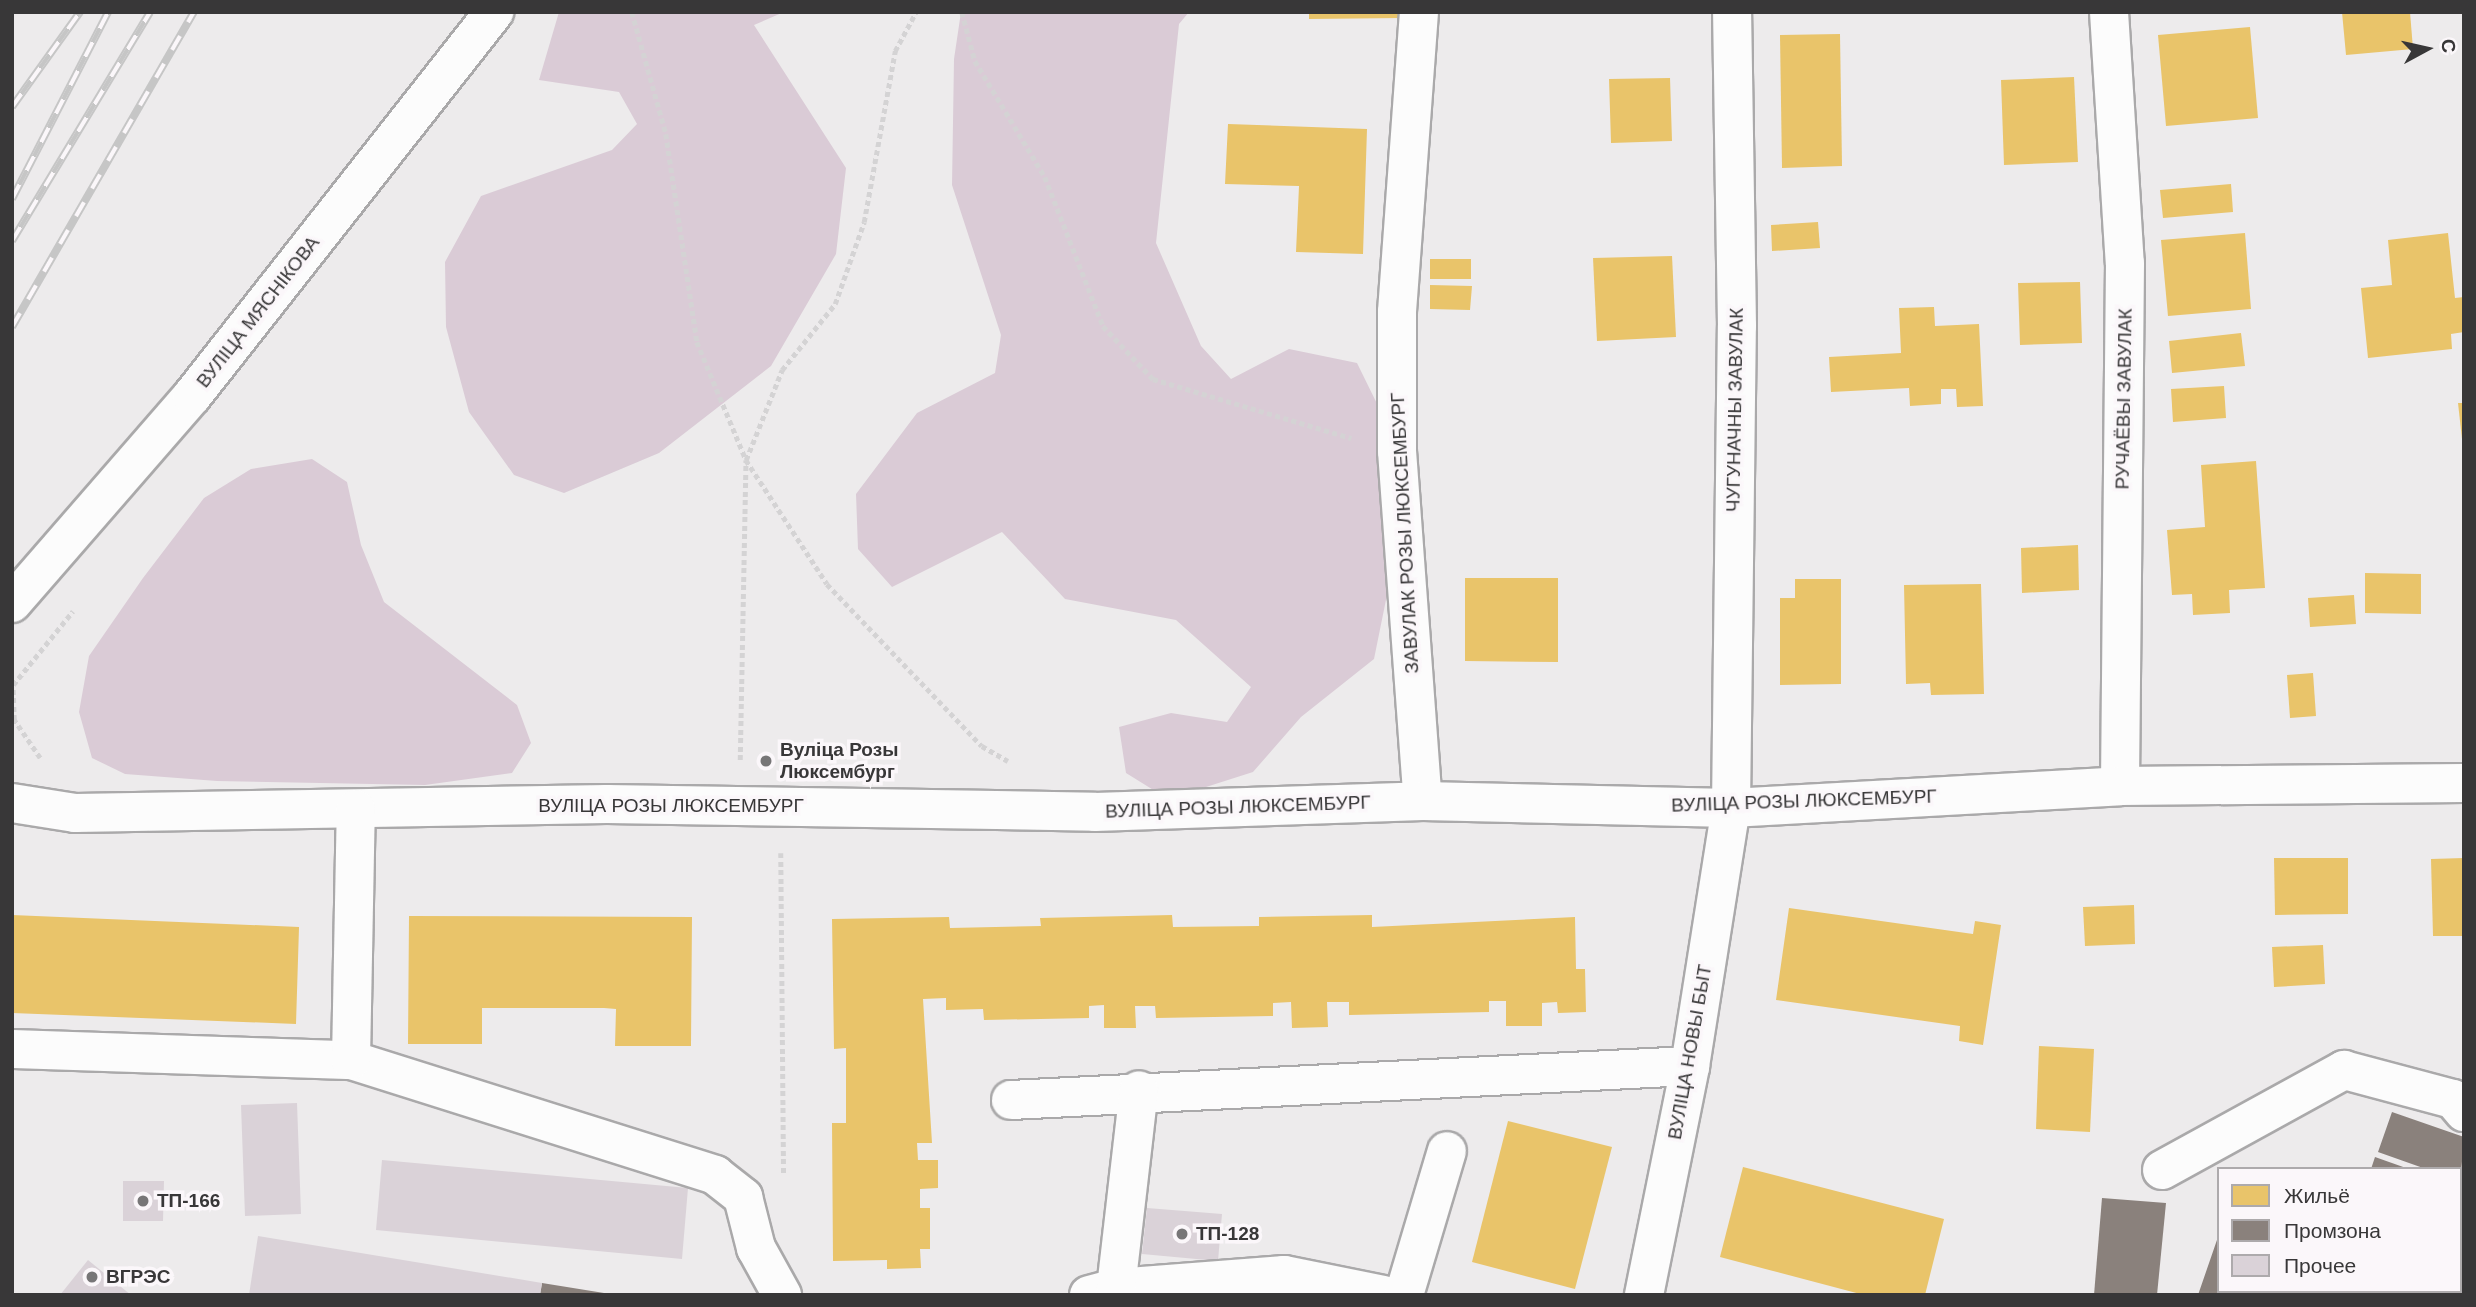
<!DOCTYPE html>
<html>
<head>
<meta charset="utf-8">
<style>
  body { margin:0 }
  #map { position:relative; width:2476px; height:1307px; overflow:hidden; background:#edebec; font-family:Helvetica,sans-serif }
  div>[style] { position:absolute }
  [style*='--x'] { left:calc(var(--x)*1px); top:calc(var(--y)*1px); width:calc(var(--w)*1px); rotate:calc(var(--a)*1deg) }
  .green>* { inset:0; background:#dacbd6 }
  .homes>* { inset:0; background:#e9c46a }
  .industry>* { inset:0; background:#8a817c }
  .building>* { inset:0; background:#dad2d8 }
  .path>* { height:4.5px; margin-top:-2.25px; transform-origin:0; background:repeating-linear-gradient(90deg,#d4d3d4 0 5px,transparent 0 8.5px) }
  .roads { filter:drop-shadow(2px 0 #aaa9aa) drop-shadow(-2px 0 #aaa9aa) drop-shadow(0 2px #aaa9aa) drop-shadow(0 -2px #aaa9aa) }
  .minor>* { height:38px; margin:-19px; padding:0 19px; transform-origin:19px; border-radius:19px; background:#fcfcfc }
  .rail>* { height:8px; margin-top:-4px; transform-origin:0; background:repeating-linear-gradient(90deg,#fbf7fa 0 16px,#c6c6c6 0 32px); box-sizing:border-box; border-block:2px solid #c6c6c6 }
  .dots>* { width:19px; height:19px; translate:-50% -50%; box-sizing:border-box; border:4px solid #fbf7fa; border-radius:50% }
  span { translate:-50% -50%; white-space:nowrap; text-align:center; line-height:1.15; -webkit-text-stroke:7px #fbf7fa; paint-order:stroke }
  .street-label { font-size:19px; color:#383738 }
  .poi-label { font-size:19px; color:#383738; font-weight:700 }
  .left { translate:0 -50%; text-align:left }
  .frame { position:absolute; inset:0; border:14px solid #383738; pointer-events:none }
  .legend { position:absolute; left:2217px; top:1167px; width:245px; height:126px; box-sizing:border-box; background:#fbf7fa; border:2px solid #adaaac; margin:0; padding:9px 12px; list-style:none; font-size:21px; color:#383738 }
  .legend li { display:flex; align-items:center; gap:14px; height:35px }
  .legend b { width:35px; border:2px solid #adaaac }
  .north { position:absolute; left:2392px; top:14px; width:70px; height:70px; -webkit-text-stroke:5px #fbf7fa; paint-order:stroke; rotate:82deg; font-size:19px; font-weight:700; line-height:28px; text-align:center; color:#383738 }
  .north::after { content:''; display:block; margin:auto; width:24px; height:32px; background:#383738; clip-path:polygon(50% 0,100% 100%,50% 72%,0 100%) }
</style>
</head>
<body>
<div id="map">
  <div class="green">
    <div style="clip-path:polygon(559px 12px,784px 12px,754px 25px,846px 168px,836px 254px,771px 366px,659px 453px,564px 493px,514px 475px,469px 412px,446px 327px,445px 262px,481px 196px,612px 150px,637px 124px,619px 92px,539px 80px)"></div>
    <div style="clip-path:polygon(961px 12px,1189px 12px,1179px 24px,1156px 243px,1201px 346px,1231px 379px,1289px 349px,1357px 363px,1385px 420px,1390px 580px,1374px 659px,1301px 717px,1253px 772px,1206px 787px,1155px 791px,1126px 773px,1119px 727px,1171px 713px,1227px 722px,1251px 687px,1176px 620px,1065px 599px,1002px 532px,892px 587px,858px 549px,856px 494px,917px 413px,995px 373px,1001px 335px,952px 185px,954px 59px)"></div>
    <div style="clip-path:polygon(312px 459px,347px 482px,361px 545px,384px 602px,517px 705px,531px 743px,512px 773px,425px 785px,217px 781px,125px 774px,92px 758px,79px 712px,89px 656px,143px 578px,204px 498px,251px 469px)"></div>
  </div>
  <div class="homes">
    <div style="clip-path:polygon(1309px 12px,1401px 12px,1401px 18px,1309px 19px)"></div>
    <div style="clip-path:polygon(2342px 12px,2410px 12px,2413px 49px,2346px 55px)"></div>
    <div style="clip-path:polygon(2250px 27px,2258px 118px,2166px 126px,2158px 35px)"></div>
    <div style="clip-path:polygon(1840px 34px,1842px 166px,1782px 168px,1780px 35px)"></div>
    <div style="clip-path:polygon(2074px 77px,2078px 162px,2004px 165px,2001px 80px)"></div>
    <div style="clip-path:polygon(1670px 78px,1672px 141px,1611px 143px,1609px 79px)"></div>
    <div style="clip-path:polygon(1228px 124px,1367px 129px,1363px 254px,1296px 252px,1299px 186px,1225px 184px)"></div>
    <div style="clip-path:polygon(2231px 184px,2233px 212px,2163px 218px,2160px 190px)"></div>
    <div style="clip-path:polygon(1818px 222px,1820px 248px,1772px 251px,1771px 225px)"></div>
    <div style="clip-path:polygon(2245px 233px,2251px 309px,2168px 316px,2161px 240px)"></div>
    <div style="clip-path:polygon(2448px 233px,2455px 298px,2464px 297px,2464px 332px,2451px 334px,2452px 349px,2368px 358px,2361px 288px,2392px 285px,2388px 240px)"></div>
    <div style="clip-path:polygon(1672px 256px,1676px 337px,1597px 341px,1593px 258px)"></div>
    <div style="clip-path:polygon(1430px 259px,1471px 259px,1471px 279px,1430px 279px)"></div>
    <div style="clip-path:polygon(2080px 282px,2082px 343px,2020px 345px,2018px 283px)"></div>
    <div style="clip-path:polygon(1430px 285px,1472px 286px,1470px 310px,1430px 309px)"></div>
    <div style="clip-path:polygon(1934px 307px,1935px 326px,1979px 324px,1983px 406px,1957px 407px,1956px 389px,1941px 389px,1941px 404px,1910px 406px,1909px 388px,1831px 392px,1829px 357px,1901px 353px,1899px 308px)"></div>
    <div style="clip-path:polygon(2241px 333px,2245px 366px,2172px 373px,2169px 341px)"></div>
    <div style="clip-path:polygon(2224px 386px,2226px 418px,2173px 422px,2171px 389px)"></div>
    <div style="clip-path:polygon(2458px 403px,2464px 403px,2464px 439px,2462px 439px)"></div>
    <div style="clip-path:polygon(2256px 461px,2265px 588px,2229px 590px,2230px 613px,2193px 615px,2192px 594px,2172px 595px,2167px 530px,2205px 527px,2201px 465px)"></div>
    <div style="clip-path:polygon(2078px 545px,2079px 590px,2022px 593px,2021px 548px)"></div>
    <div style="clip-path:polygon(2365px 573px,2421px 574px,2421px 614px,2365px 613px)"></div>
    <div style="clip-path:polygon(1465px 578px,1558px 578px,1558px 662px,1465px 661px)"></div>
    <div style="clip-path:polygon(1795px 579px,1841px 579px,1841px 684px,1780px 685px,1780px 598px,1795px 598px)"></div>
    <div style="clip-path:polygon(1981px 584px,1984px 694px,1931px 695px,1930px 683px,1906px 684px,1904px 585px)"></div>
    <div style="clip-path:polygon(2354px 595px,2356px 624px,2310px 627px,2308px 598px)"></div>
    <div style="clip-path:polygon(2313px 673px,2316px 716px,2290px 718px,2287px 675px)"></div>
    <div style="clip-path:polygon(2274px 858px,2348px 858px,2348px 914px,2275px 915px)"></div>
    <div style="clip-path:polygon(2464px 858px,2464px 936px,2433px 936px,2431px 859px)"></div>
    <div style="clip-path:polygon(2134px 905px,2135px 944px,2085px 946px,2083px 907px)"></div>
    <div style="clip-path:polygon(1789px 908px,1973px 934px,1975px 921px,2001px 925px,1983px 1045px,1959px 1041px,1960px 1026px,1776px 1000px)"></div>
    <div style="clip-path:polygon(12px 915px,299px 927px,296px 1024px,12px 1013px)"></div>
    <div style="clip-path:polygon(1172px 915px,1173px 927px,1259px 926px,1259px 917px,1372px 915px,1372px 927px,1575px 917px,1576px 969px,1585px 969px,1586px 1012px,1558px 1013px,1557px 1002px,1542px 1003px,1542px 1026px,1506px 1026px,1506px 1001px,1489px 1001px,1489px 1012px,1349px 1015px,1349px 1002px,1327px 1002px,1328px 1027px,1292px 1028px,1291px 1002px,1273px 1003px,1273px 1016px,1156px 1018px,1155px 1006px,1135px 1006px,1136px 1028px,1104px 1028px,1104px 1005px,1089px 1006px,1089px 1018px,984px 1020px,983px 1009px,946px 1010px,946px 998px,923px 999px,932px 1143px,917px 1143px,918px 1160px,938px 1160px,938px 1188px,920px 1189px,920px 1208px,930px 1208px,930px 1249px,920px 1249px,921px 1268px,887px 1269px,887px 1260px,833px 1261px,832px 1123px,846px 1123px,846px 1048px,834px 1049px,832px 919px,949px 917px,950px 928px,1041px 926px,1040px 918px)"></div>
    <div style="clip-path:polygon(409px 916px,692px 917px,691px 1046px,615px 1046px,616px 1009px,604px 1008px,482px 1008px,482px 1044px,408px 1044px)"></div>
    <div style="clip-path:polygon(2323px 945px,2325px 984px,2274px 987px,2272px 947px)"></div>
    <div style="clip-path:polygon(2039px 1046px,2094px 1049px,2090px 1132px,2036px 1129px)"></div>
    <div style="clip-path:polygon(1508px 1121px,1612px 1147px,1575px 1289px,1472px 1262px)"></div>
    <div style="clip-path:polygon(1743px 1167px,1944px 1219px,1925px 1295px,1864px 1295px,1720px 1257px)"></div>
  </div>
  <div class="industry">
    <div style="clip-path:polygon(2392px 1112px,2464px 1137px,2461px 1174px,2460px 1169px,2426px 1169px,2378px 1152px)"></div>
    <div style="clip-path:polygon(2375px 1157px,2406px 1168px,2406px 1169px,2371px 1169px)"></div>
    <div style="clip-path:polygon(2102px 1198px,2166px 1203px,2157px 1295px,2094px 1295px)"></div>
    <div style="clip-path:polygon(2460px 1236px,2464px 1237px,2464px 1285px,2460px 1284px)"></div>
    <div style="clip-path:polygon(2218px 1237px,2219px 1291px,2418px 1291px,2198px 1295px)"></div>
    <div style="clip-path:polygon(542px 1283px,604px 1293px,604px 1295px,540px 1295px)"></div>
  </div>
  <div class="building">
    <div style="clip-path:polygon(297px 1103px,301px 1214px,245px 1216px,241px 1105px)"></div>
    <div style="clip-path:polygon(382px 1160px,688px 1188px,682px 1259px,376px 1230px)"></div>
    <div style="clip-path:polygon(123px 1181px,164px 1181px,163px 1221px,123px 1221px)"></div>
    <div style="clip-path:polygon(1147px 1208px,1222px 1214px,1218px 1261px,1142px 1254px)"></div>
    <div style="clip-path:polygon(258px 1236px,542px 1283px,540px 1295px,249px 1295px)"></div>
    <div style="clip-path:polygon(88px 1260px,131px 1295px,60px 1295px)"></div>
  </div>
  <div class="path">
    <div style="--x:632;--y:12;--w:127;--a:74.4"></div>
    <div style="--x:666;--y:134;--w:210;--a:81.5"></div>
    <div style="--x:697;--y:342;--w:128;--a:67.4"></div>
    <div style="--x:746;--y:460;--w:148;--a:56.8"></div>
    <div style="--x:827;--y:584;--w:224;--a:46.3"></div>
    <div style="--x:982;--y:746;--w:30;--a:30"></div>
    <div style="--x:962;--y:12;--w:51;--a:75.1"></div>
    <div style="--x:975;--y:61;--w:135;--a:58.9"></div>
    <div style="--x:1045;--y:177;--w:160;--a:68.7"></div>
    <div style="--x:1103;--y:326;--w:73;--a:46.7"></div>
    <div style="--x:1153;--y:379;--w:207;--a:16.6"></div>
    <div style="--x:40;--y:758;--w:46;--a:-124.4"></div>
    <div style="--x:14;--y:720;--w:35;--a:-92"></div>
    <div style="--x:13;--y:685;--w:95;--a:-51"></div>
    <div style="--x:740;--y:760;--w:300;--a:-88.9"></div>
    <div style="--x:746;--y:460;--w:97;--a:-68.2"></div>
    <div style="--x:782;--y:370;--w:85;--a:-51.2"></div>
    <div style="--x:835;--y:304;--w:87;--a:-70.5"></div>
    <div style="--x:864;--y:222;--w:174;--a:-79.7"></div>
    <div style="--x:895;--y:51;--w:44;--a:-61.7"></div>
    <div style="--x:781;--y:853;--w:320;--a:89.5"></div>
  </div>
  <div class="roads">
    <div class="minor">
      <div style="--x:1419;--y:12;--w:301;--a:94.2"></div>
      <div style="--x:1397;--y:312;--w:139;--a:90"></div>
      <div style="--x:1397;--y:451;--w:351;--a:85.8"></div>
      <div style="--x:2109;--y:12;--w:252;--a:86.4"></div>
      <div style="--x:2125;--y:263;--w:523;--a:90.55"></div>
      <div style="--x:12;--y:603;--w:274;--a:-49"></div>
      <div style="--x:192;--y:396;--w:489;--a:-51.8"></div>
      <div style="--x:12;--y:803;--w:64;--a:9"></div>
      <div style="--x:75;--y:813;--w:532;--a:-0.97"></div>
      <div style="--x:607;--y:804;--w:488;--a:0.9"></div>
      <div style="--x:1095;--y:812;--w:328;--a:-1.9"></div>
      <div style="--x:1423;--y:801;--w:308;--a:1.3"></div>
      <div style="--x:1731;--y:808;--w:390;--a:-3.2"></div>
      <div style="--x:2120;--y:786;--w:344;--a:-0.5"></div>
      <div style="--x:12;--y:1049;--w:339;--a:1.9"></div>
      <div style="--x:351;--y:1060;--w:382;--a:17.5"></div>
      <div style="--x:715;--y:1175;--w:36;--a:38"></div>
      <div style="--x:743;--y:1197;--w:53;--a:75.7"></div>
      <div style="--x:756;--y:1248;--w:54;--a:61"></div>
      <div style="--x:351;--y:1060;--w:251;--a:-88.9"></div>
      <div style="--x:1011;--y:1100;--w:680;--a:-2.87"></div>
      <div style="--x:2162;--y:1170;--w:208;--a:-28.8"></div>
      <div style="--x:2344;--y:1070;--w:113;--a:14.9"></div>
      <div style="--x:2453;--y:1099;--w:17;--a:50"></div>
      <div style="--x:1116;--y:1288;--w:169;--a:-4.4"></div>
      <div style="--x:1284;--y:1275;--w:101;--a:11.4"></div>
      <div style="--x:1089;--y:1295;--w:28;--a:-15"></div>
      <div style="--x:1116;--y:1288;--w:199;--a:-83.4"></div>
      <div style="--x:1404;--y:1295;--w:150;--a:-73.4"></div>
      <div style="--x:1644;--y:1295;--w:234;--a:-78.6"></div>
      <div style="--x:1690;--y:1066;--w:261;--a:-81"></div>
      <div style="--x:1731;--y:808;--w:482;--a:-89.3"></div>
      <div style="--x:1737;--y:326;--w:314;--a:-90.9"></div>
    </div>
  </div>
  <div class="rail">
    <div style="--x:12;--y:107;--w:117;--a:-54.4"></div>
    <div style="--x:12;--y:199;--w:210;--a:-62.8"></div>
    <div style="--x:12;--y:241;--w:267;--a:-58.9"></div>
    <div style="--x:12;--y:327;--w:364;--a:-60"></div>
  </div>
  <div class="dots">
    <div style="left:766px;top:761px;background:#777677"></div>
    <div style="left:143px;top:1201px;background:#777677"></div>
    <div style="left:1182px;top:1234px;background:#777677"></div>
    <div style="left:92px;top:1277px;background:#777677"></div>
  </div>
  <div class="street-label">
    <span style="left:258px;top:312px;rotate:-52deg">ВУЛІЦА МЯСНІКОВА</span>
    <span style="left:2124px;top:399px;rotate:-89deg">РУЧАЁВЫ ЗАВУЛАК</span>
    <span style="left:1735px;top:410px;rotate:-89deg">ЧУГУНАЧНЫ ЗАВУЛАК</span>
    <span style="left:1405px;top:533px;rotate:-93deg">ЗАВУЛАК РОЗЫ ЛЮКСЕМБУРГ</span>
    <span style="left:1804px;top:801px;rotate:-2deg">ВУЛІЦА РОЗЫ ЛЮКСЕМБУРГ</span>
    <span style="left:671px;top:806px">ВУЛІЦА РОЗЫ ЛЮКСЕМБУРГ</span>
    <span style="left:1238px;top:807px;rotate:-2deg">ВУЛІЦА РОЗЫ ЛЮКСЕМБУРГ</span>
    <span style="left:1690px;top:1052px;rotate:-80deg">ВУЛІЦА НОВЫ БЫТ</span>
  </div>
  <div class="poi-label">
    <span class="left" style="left:780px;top:761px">Вуліца Розы<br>Люксембург</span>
    <span class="left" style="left:157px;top:1201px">ТП-166</span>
    <span class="left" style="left:1196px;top:1234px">ТП-128</span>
    <span class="left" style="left:106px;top:1277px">ВГРЭС</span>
  </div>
  <div class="frame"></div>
  <ul class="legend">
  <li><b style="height:19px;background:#e9c46a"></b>Жильё</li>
  <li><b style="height:19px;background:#8a817c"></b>Промзона</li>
  <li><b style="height:19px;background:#dad2d8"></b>Прочее</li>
  </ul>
  <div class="north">С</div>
</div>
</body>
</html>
